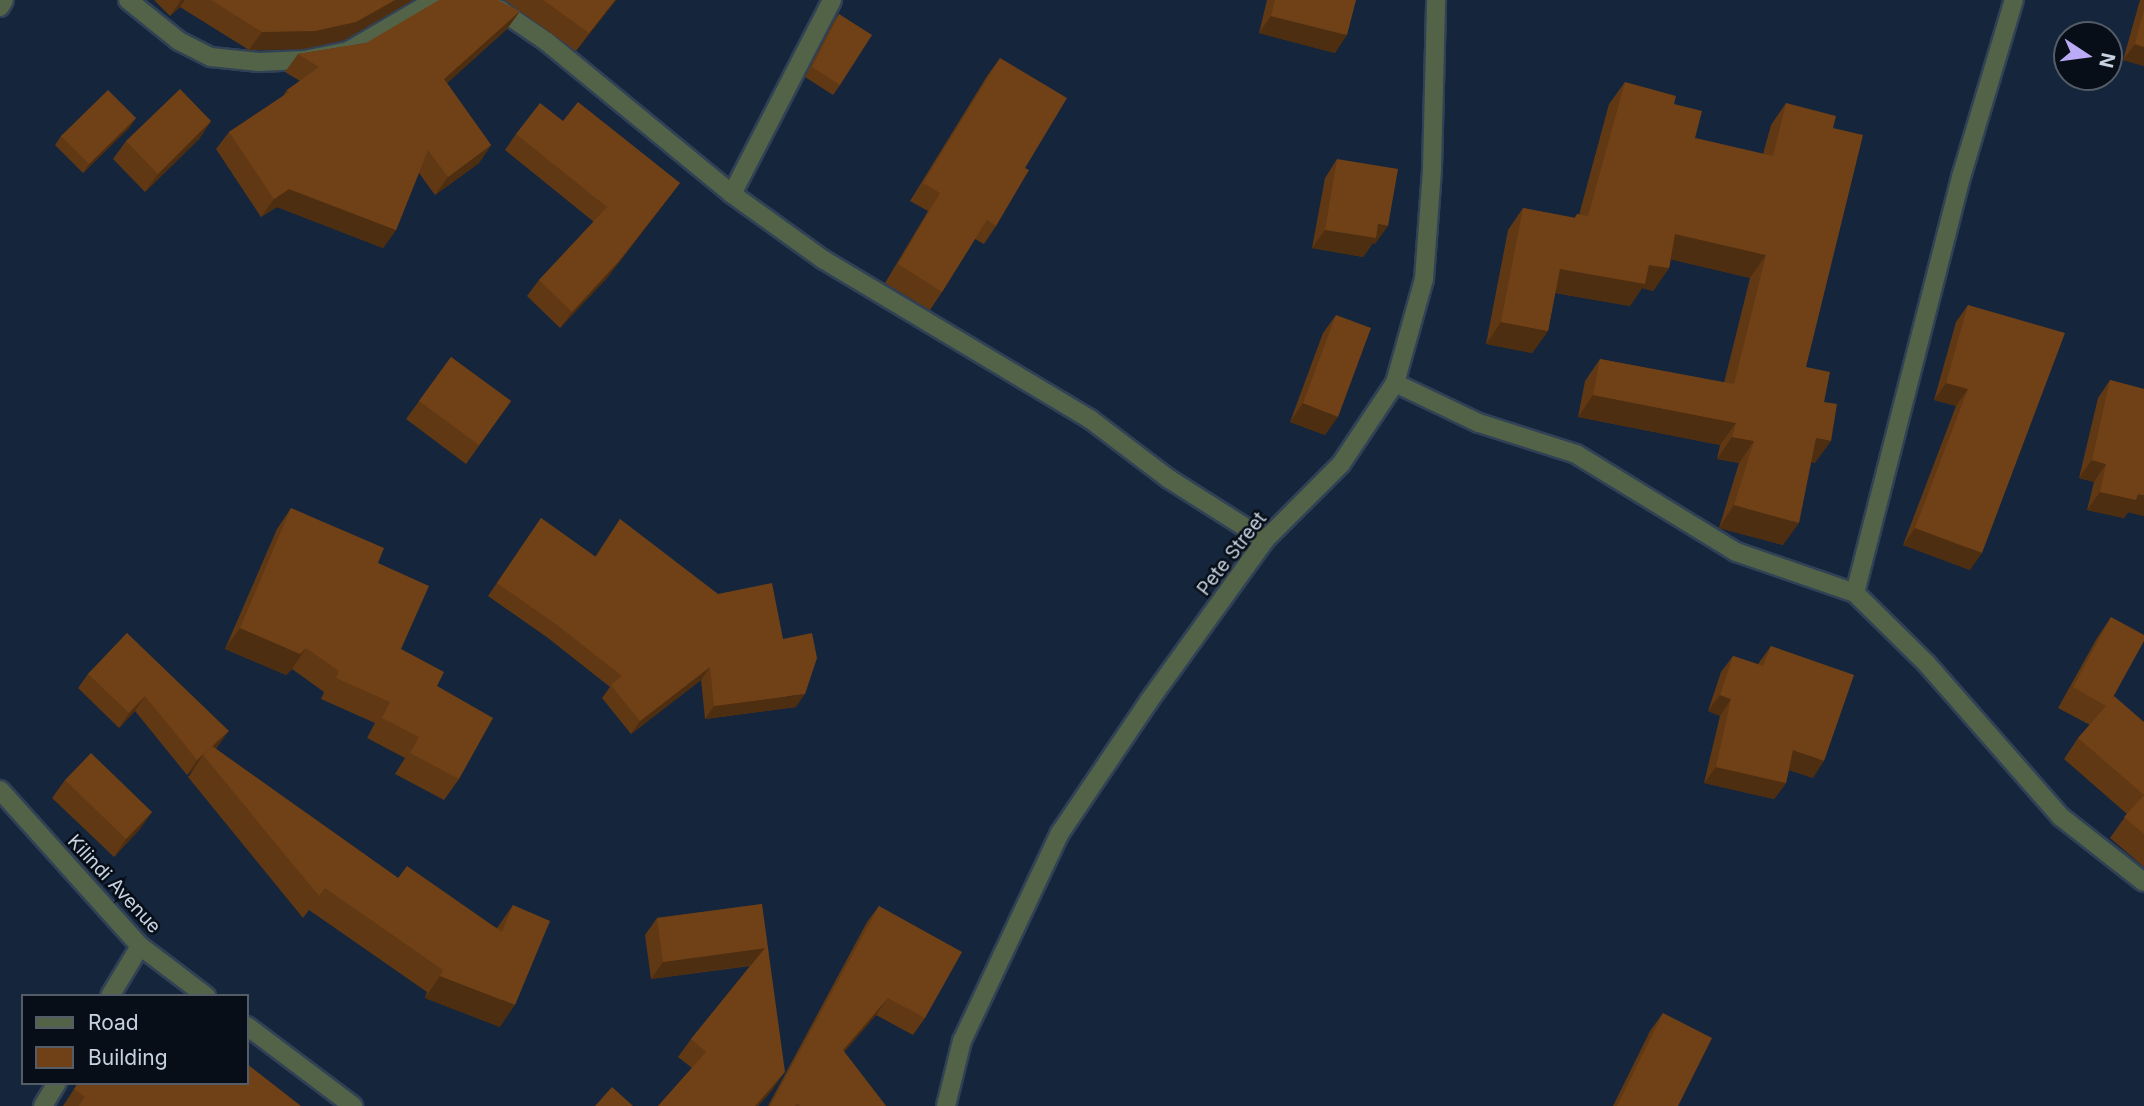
<!DOCTYPE html>
<html>
<head>
<meta charset="utf-8">
<style>
  body { margin:0 }
  #map { position:relative; width:2144px; height:1106px; overflow:hidden; background:#15253b; font-family:Inter,sans-serif }
  div>[style] { position:absolute }
  [style*='--x'] { left:calc(var(--x)*1px); top:calc(var(--y)*1px); width:calc(var(--w)*1px); rotate:calc(var(--a)*1deg) }
  .roads { filter:drop-shadow(2px 0 #314156) drop-shadow(-2px 0 #314156) drop-shadow(0 2px #314156) drop-shadow(0 -2px #314156) }
  .minor>* { height:18px; margin:-9px; padding:0 9px; transform-origin:9px; border-radius:9px; background:#526347 }
  .wall>* { inset:0; background:#603814 }
  .shaded-wall>* { inset:0; background:#4e2e10 }
  .building>* { inset:0; background:#704117 }
  span { translate:-50% -50%; white-space:nowrap; text-align:center; line-height:1.15; -webkit-text-stroke:5px #070e17; paint-order:stroke }
  .street-label { font-size:19px; color:#c7d2e1 }
  .legend { position:absolute; left:21px; top:994px; width:228px; height:91px; box-sizing:border-box; background:#070e17; border:2px solid #545c68; margin:0; padding:9px 12px; list-style:none; font-size:21px; color:#c7d2e1 }
  .legend li { display:flex; align-items:center; gap:14px; height:35px }
  .legend b { width:35px; border:2px solid #545c68 }
  .north { position:absolute; left:2053px; top:21px; width:70px; height:70px; box-sizing:border-box; background:#070e17; border:2px solid #545c68; border-radius:50%; rotate:103deg; font-size:19px; font-weight:700; line-height:28px; text-align:center; color:#c7d2e1 }
  .north::after { content:''; display:block; margin:auto; width:24px; height:32px; background:#bbaaf6; clip-path:polygon(50% 0,100% 100%,50% 72%,0 100%) }
</style>
</head>
<body>
<div id="map">
  <div class="roads">
    <div class="minor">
      <div style="--x:128;--y:0;--w:65;--a:38.8"></div>
      <div style="--x:179;--y:41;--w:36;--a:27"></div>
      <div style="--x:211;--y:57;--w:48;--a:5.9"></div>
      <div style="--x:259;--y:62;--w:45;--a:-2.5"></div>
      <div style="--x:304;--y:60;--w:45;--a:-11.6"></div>
      <div style="--x:348;--y:51;--w:87;--a:-30.4"></div>
      <div style="--x:423;--y:7;--w:26;--a:-16"></div>
      <div style="--x:473;--y:0;--w:29;--a:20"></div>
      <div style="--x:500;--y:10;--w:57;--a:34.2"></div>
      <div style="--x:547;--y:42;--w:239;--a:39.4"></div>
      <div style="--x:732;--y:194;--w:113;--a:35.7"></div>
      <div style="--x:824;--y:260;--w:310;--a:30.9"></div>
      <div style="--x:1090;--y:419;--w:99;--a:37.2"></div>
      <div style="--x:1169;--y:479;--w:114;--a:32.4"></div>
      <div style="--x:0;--y:7;--w:8;--a:-60"></div>
      <div style="--x:732;--y:194;--w:218;--a:-62.7"></div>
      <div style="--x:1395;--y:383;--w:93;--a:25.5"></div>
      <div style="--x:1479;--y:423;--w:102;--a:17.7"></div>
      <div style="--x:1576;--y:454;--w:188;--a:31.5"></div>
      <div style="--x:1736;--y:552;--w:126;--a:19"></div>
      <div style="--x:1855;--y:593;--w:101;--a:44.6"></div>
      <div style="--x:1927;--y:664;--w:203;--a:48.8"></div>
      <div style="--x:2061;--y:817;--w:105;--a:38.1"></div>
      <div style="--x:1855;--y:593;--w:432;--a:-75.7"></div>
      <div style="--x:1962;--y:174;--w:182;--a:-73.4"></div>
      <div style="--x:0;--y:790;--w:210;--a:48.1"></div>
      <div style="--x:140;--y:946;--w:83;--a:37.1"></div>
      <div style="--x:110;--y:996;--w:58;--a:-59"></div>
      <div style="--x:247;--y:1026;--w:133;--a:37"></div>
      <div style="--x:43;--y:1106;--w:27;--a:-59"></div>
      <div style="--x:946;--y:1106;--w:67;--a:-76.2"></div>
      <div style="--x:962;--y:1041;--w:230;--a:-64.8"></div>
      <div style="--x:1060;--y:833;--w:159;--a:-56"></div>
      <div style="--x:1149;--y:701;--w:198;--a:-54.2"></div>
      <div style="--x:1265;--y:540;--w:107;--a:-45"></div>
      <div style="--x:1341;--y:464;--w:97;--a:-56.3"></div>
      <div style="--x:1395;--y:383;--w:108;--a:-74.4"></div>
      <div style="--x:1424;--y:279;--w:110;--a:-85.8"></div>
      <div style="--x:1432;--y:169;--w:169;--a:-88.6"></div>
    </div>
  </div>
  <div class="wall">
    <div style="clip-path:polygon(154px 0,413px 0,344px 40px,303px 49px,249px 50px,180px 7px,170px 16px)"></div>
    <div style="clip-path:polygon(505px 0,616px 0,576px 51px)"></div>
    <div style="clip-path:polygon(1267px 0,1356px 0,1335px 53px,1259px 33px)"></div>
    <div style="clip-path:polygon(2140px 0,2144px 0,2144px 66px,2123px 60px)"></div>
    <div style="clip-path:polygon(520px 11px,507px 29px,447px 83px,491px 145px,479px 163px,435px 195px,419px 173px,396px 230px,383px 248px,277px 207px,261px 217px,216px 149px,229px 132px,283px 96px,287px 90px,300px 81px,285px 72px,298px 54px,366px 43px)"></div>
    <div style="clip-path:polygon(839px 14px,840px 85px,833px 95px,805px 77px,833px 23px)"></div>
    <div style="clip-path:polygon(1000px 58px,1025px 168px,996px 226px,984px 244px,975px 239px,942px 292px,930px 310px,885px 283px,928px 211px,910px 201px,987px 76px)"></div>
    <div style="clip-path:polygon(1625px 82px,1674px 104px,1695px 138px,1763px 154px,1771px 125px,1786px 103px,1833px 128px,1806px 367px,1824px 402px,1815px 463px,1811px 462px,1783px 545px,1719px 528px,1739px 463px,1717px 459px,1720px 445px,1578px 417px,1585px 381px,1600px 359px,1724px 383px,1750px 278px,1671px 259px,1669px 268px,1653px 291px,1642px 288px,1630px 306px,1555px 293px,1548px 331px,1532px 353px,1486px 344px,1508px 230px,1523px 208px,1574px 218px,1577px 214px,1579px 215px,1609px 104px)"></div>
    <div style="clip-path:polygon(136px 118px,129px 128px,83px 173px,55px 145px,61px 136px)"></div>
    <div style="clip-path:polygon(211px 121px,199px 139px,145px 192px,113px 159px,126px 141px)"></div>
    <div style="clip-path:polygon(563px 121px,680px 183px,607px 278px,560px 328px,527px 296px,539px 280px,594px 222px,505px 150px,516px 134px)"></div>
    <div style="clip-path:polygon(1337px 159px,1375px 244px,1373px 243px,1363px 257px,1312px 248px,1325px 178px)"></div>
    <div style="clip-path:polygon(1968px 305px,1970px 570px,1903px 545px,1956px 406px,1934px 400px,1956px 322px)"></div>
    <div style="clip-path:polygon(1336px 315px,1325px 435px,1290px 422px,1323px 333px)"></div>
    <div style="clip-path:polygon(451px 357px,511px 401px,466px 464px,406px 419px)"></div>
    <div style="clip-path:polygon(2110px 380px,2144px 389px,2144px 516px,2128px 512px,2124px 518px,2087px 510px,2094px 482px,2079px 478px,2098px 398px)"></div>
    <div style="clip-path:polygon(291px 508px,378px 563px,401px 649px,437px 686px,459px 779px,444px 800px,395px 774px,405px 758px,367px 738px,375px 723px,321px 699px,324px 692px,292px 669px,286px 675px,225px 649px,277px 529px)"></div>
    <div style="clip-path:polygon(541px 518px,595px 557px,620px 519px,796px 707px,705px 719px,701px 680px,631px 734px,602px 698px,610px 687px,548px 638px,488px 596px)"></div>
    <div style="clip-path:polygon(2111px 617px,2112px 699px,2144px 722px,2144px 867px,2110px 838px,2127px 814px,2064px 759px,2078px 738px,2090px 725px,2058px 708px,2097px 638px)"></div>
    <div style="clip-path:polygon(127px 633px,218px 746px,216px 749px,398px 878px,497px 928px,513px 905px,500px 1027px,425px 998px,427px 992px,309px 910px,303px 918px,188px 777px,194px 769px,187px 775px,135px 711px,119px 728px,78px 688px,88px 674px)"></div>
    <div style="clip-path:polygon(1771px 646px,1813px 778px,1789px 770px,1786px 783px,1774px 799px,1704px 783px,1720px 716px,1708px 711px,1721px 672px,1733px 656px,1758px 664px)"></div>
    <div style="clip-path:polygon(65px 780px,152px 812px,139px 830px,114px 857px,52px 798px)"></div>
    <div style="clip-path:polygon(762px 904px,773px 1089px,758px 1106px,658px 1106px,692px 1068px,678px 1057px,691px 1039px,750px 966px,651px 979px,645px 935px,657px 918px)"></div>
    <div style="clip-path:polygon(879px 906px,925px 1018px,913px 1035px,876px 1015px,844px 1052px,886px 1106px,768px 1106px,867px 922px)"></div>
    <div style="clip-path:polygon(1663px 1013px,1678px 1106px,1613px 1106px,1650px 1031px)"></div>
    <div style="clip-path:polygon(78px 1083px,301px 1106px,63px 1106px)"></div>
  </div>
  <div class="shaded-wall">
    <div style="clip-path:polygon(181px 0,185px 0,180px 7px,170px 16px)"></div>
    <div style="clip-path:polygon(395px 0,413px 0,344px 40px,303px 49px,249px 50px,262px 32px)"></div>
    <div style="clip-path:polygon(615px 0,616px 0,576px 51px,589px 33px)"></div>
    <div style="clip-path:polygon(520px 11px,507px 29px,432px 97px,444px 79px)"></div>
    <div style="clip-path:polygon(1271px 16px,1347px 35px,1335px 53px,1259px 33px)"></div>
    <div style="clip-path:polygon(2135px 44px,2144px 47px,2144px 66px,2123px 60px)"></div>
    <div style="clip-path:polygon(136px 118px,129px 128px,83px 173px,89px 164px)"></div>
    <div style="clip-path:polygon(211px 121px,199px 139px,145px 192px,158px 174px)"></div>
    <div style="clip-path:polygon(491px 145px,479px 163px,435px 195px,448px 177px)"></div>
    <div style="clip-path:polygon(680px 183px,607px 278px,560px 328px,572px 312px)"></div>
    <div style="clip-path:polygon(289px 189px,396px 230px,383px 248px,277px 207px,261px 217px,274px 199px)"></div>
    <div style="clip-path:polygon(1378px 224px,1388px 226px,1375px 244px,1373px 243px,1363px 257px,1312px 248px,1325px 230px)"></div>
    <div style="clip-path:polygon(1675px 234px,1766px 255px,1750px 278px,1660px 257px)"></div>
    <div style="clip-path:polygon(1649px 265px,1669px 268px,1653px 291px,1642px 288px,1630px 306px,1544px 291px,1560px 269px)"></div>
    <div style="clip-path:polygon(1501px 322px,1548px 331px,1532px 353px,1486px 344px)"></div>
    <div style="clip-path:polygon(1946px 383px,1968px 389px,1956px 406px,1934px 400px)"></div>
    <div style="clip-path:polygon(1593px 395px,1736px 423px,1720px 445px,1578px 417px)"></div>
    <div style="clip-path:polygon(1303px 403px,1338px 417px,1325px 435px,1290px 422px)"></div>
    <div style="clip-path:polygon(1732px 437px,1754px 441px,1739px 463px,1717px 459px)"></div>
    <div style="clip-path:polygon(1816px 438px,1831px 441px,1815px 463px,1801px 460px)"></div>
    <div style="clip-path:polygon(2092px 460px,2106px 464px,2094px 482px,2079px 478px)"></div>
    <div style="clip-path:polygon(2100px 492px,2144px 495px,2144px 516px,2128px 512px,2124px 518px,2087px 510px)"></div>
    <div style="clip-path:polygon(1734px 505px,1799px 523px,1783px 545px,1719px 528px)"></div>
    <div style="clip-path:polygon(1915px 528px,1982px 553px,1970px 570px,1903px 545px)"></div>
    <div style="clip-path:polygon(240px 628px,306px 648px,292px 669px,286px 675px,225px 649px)"></div>
    <div style="clip-path:polygon(710px 667px,701px 680px,631px 734px,640px 721px)"></div>
    <div style="clip-path:polygon(805px 694px,796px 707px,705px 719px,714px 706px)"></div>
    <div style="clip-path:polygon(1720px 695px,1731px 699px,1720px 716px,1708px 711px)"></div>
    <div style="clip-path:polygon(145px 696px,135px 711px,119px 728px,129px 713px)"></div>
    <div style="clip-path:polygon(229px 731px,218px 746px,206px 758px,203px 755px,194px 769px,187px 775px,197px 760px)"></div>
    <div style="clip-path:polygon(1793px 750px,1824px 761px,1813px 778px,1782px 767px)"></div>
    <div style="clip-path:polygon(1716px 767px,1786px 783px,1774px 799px,1704px 783px)"></div>
    <div style="clip-path:polygon(152px 812px,139px 830px,114px 857px,126px 839px)"></div>
    <div style="clip-path:polygon(765px 948px,753px 965px,651px 979px,663px 962px)"></div>
    <div style="clip-path:polygon(440px 976px,515px 1005px,500px 1027px,425px 998px)"></div>
    <div style="clip-path:polygon(888px 998px,876px 1015px,831px 1067px,843px 1050px)"></div>
    <div style="clip-path:polygon(785px 1072px,773px 1089px,758px 1106px,755px 1106px)"></div>
  </div>
  <div class="building">
    <div style="clip-path:polygon(211px 0,395px 0,356px 22px,315px 31px,262px 32px)"></div>
    <div style="clip-path:polygon(439px 0,498px 0,520px 11px,444px 79px,491px 145px,448px 177px,428px 150px,396px 230px,289px 189px,274px 199px,229px 132px,289px 92px,287px 90px,319px 67px,298px 54px,366px 43px)"></div>
    <div style="clip-path:polygon(543px 0,615px 0,589px 33px)"></div>
    <div style="clip-path:polygon(1275px 0,1356px 0,1347px 35px,1271px 16px)"></div>
    <div style="clip-path:polygon(2144px 9px,2144px 47px,2135px 44px)"></div>
    <div style="clip-path:polygon(839px 14px,872px 35px,840px 85px,812px 67px)"></div>
    <div style="clip-path:polygon(1000px 58px,1067px 98px,1025px 168px,1029px 170px,996px 226px,987px 220px,942px 292px,898px 264px,940px 193px,923px 183px)"></div>
    <div style="clip-path:polygon(1625px 82px,1676px 96px,1674px 104px,1702px 111px,1695px 138px,1773px 156px,1786px 103px,1836px 116px,1833px 128px,1863px 135px,1806px 367px,1830px 372px,1824px 402px,1837px 404px,1831px 441px,1816px 438px,1799px 523px,1734px 505px,1754px 441px,1732px 437px,1736px 423px,1593px 395px,1600px 359px,1734px 384px,1766px 255px,1675px 234px,1669px 268px,1649px 265px,1645px 284px,1560px 269px,1548px 331px,1501px 322px,1523px 208px,1576px 218px,1577px 214px,1588px 216px)"></div>
    <div style="clip-path:polygon(180px 89px,211px 121px,158px 174px,126px 141px)"></div>
    <div style="clip-path:polygon(108px 90px,136px 118px,89px 164px,61px 136px)"></div>
    <div style="clip-path:polygon(578px 102px,680px 183px,619px 261px,572px 312px,539px 280px,607px 207px,516px 134px,540px 103px,563px 121px)"></div>
    <div style="clip-path:polygon(1337px 159px,1398px 169px,1388px 226px,1378px 224px,1376px 238px,1325px 230px)"></div>
    <div style="clip-path:polygon(1968px 305px,2065px 333px,1982px 553px,1915px 528px,1968px 389px,1946px 383px)"></div>
    <div style="clip-path:polygon(1336px 315px,1371px 328px,1338px 417px,1303px 403px)"></div>
    <div style="clip-path:polygon(451px 357px,511px 401px,479px 445px,419px 401px)"></div>
    <div style="clip-path:polygon(2110px 380px,2144px 389px,2144px 495px,2138px 494px,2136px 500px,2100px 492px,2106px 464px,2092px 460px)"></div>
    <div style="clip-path:polygon(291px 508px,384px 548px,378px 563px,429px 586px,401px 649px,444px 672px,437px 686px,493px 718px,459px 779px,410px 753px,419px 737px,382px 718px,390px 702px,336px 678px,339px 671px,306px 648px,300px 654px,240px 628px)"></div>
    <div style="clip-path:polygon(541px 518px,596px 557px,620px 519px,718px 594px,772px 583px,783px 639px,812px 633px,817px 658px,805px 694px,714px 706px,710px 667px,640px 721px,611px 685px,622px 676px,557px 625px,497px 583px)"></div>
    <div style="clip-path:polygon(2111px 617px,2144px 635px,2144px 641px,2112px 699px,2114px 696px,2144px 722px,2144px 834px,2124px 817px,2144px 795px,2078px 738px,2106px 706px,2073px 687px)"></div>
    <div style="clip-path:polygon(127px 633px,229px 731px,197px 760px,145px 696px,129px 713px,88px 674px)"></div>
    <div style="clip-path:polygon(1771px 646px,1854px 675px,1824px 761px,1793px 750px,1786px 783px,1716px 767px,1731px 699px,1720px 695px,1733px 656px,1763px 666px)"></div>
    <div style="clip-path:polygon(212px 746px,398px 878px,407px 866px,502px 932px,513px 905px,550px 921px,515px 1005px,440px 976px,443px 970px,325px 888px,319px 896px,203px 755px)"></div>
    <div style="clip-path:polygon(91px 753px,152px 812px,126px 839px,65px 780px)"></div>
    <div style="clip-path:polygon(762px 904px,785px 1072px,755px 1106px,658px 1106px,706px 1052px,691px 1039px,765px 948px,663px 962px,657px 918px)"></div>
    <div style="clip-path:polygon(879px 906px,962px 952px,925px 1018px,888px 998px,843px 1050px,886px 1106px,800px 1106px,797px 1103px,795px 1106px,770px 1106px)"></div>
    <div style="clip-path:polygon(1663px 1013px,1712px 1038px,1678px 1106px,1617px 1106px)"></div>
    <div style="clip-path:polygon(247px 1064px,301px 1106px,79px 1106px,85px 1097px,74px 1089px,78px 1083px,247px 1083px)"></div>
    <div style="clip-path:polygon(612px 1087px,633px 1106px,595px 1106px)"></div>
  </div>
  <div class="street-label">
    <span style="left:1232px;top:554px;rotate:-52deg">Pete Street</span>
    <span style="left:114px;top:884px;rotate:47deg">Kilindi Avenue</span>
  </div>
  <ul class="legend">
  <li><b style="height:9px;background:#526347"></b>Road</li>
  <li><b style="height:19px;background:#704117"></b>Building</li>
  </ul>
  <div class="north">N</div>
</div>
</body>
</html>
